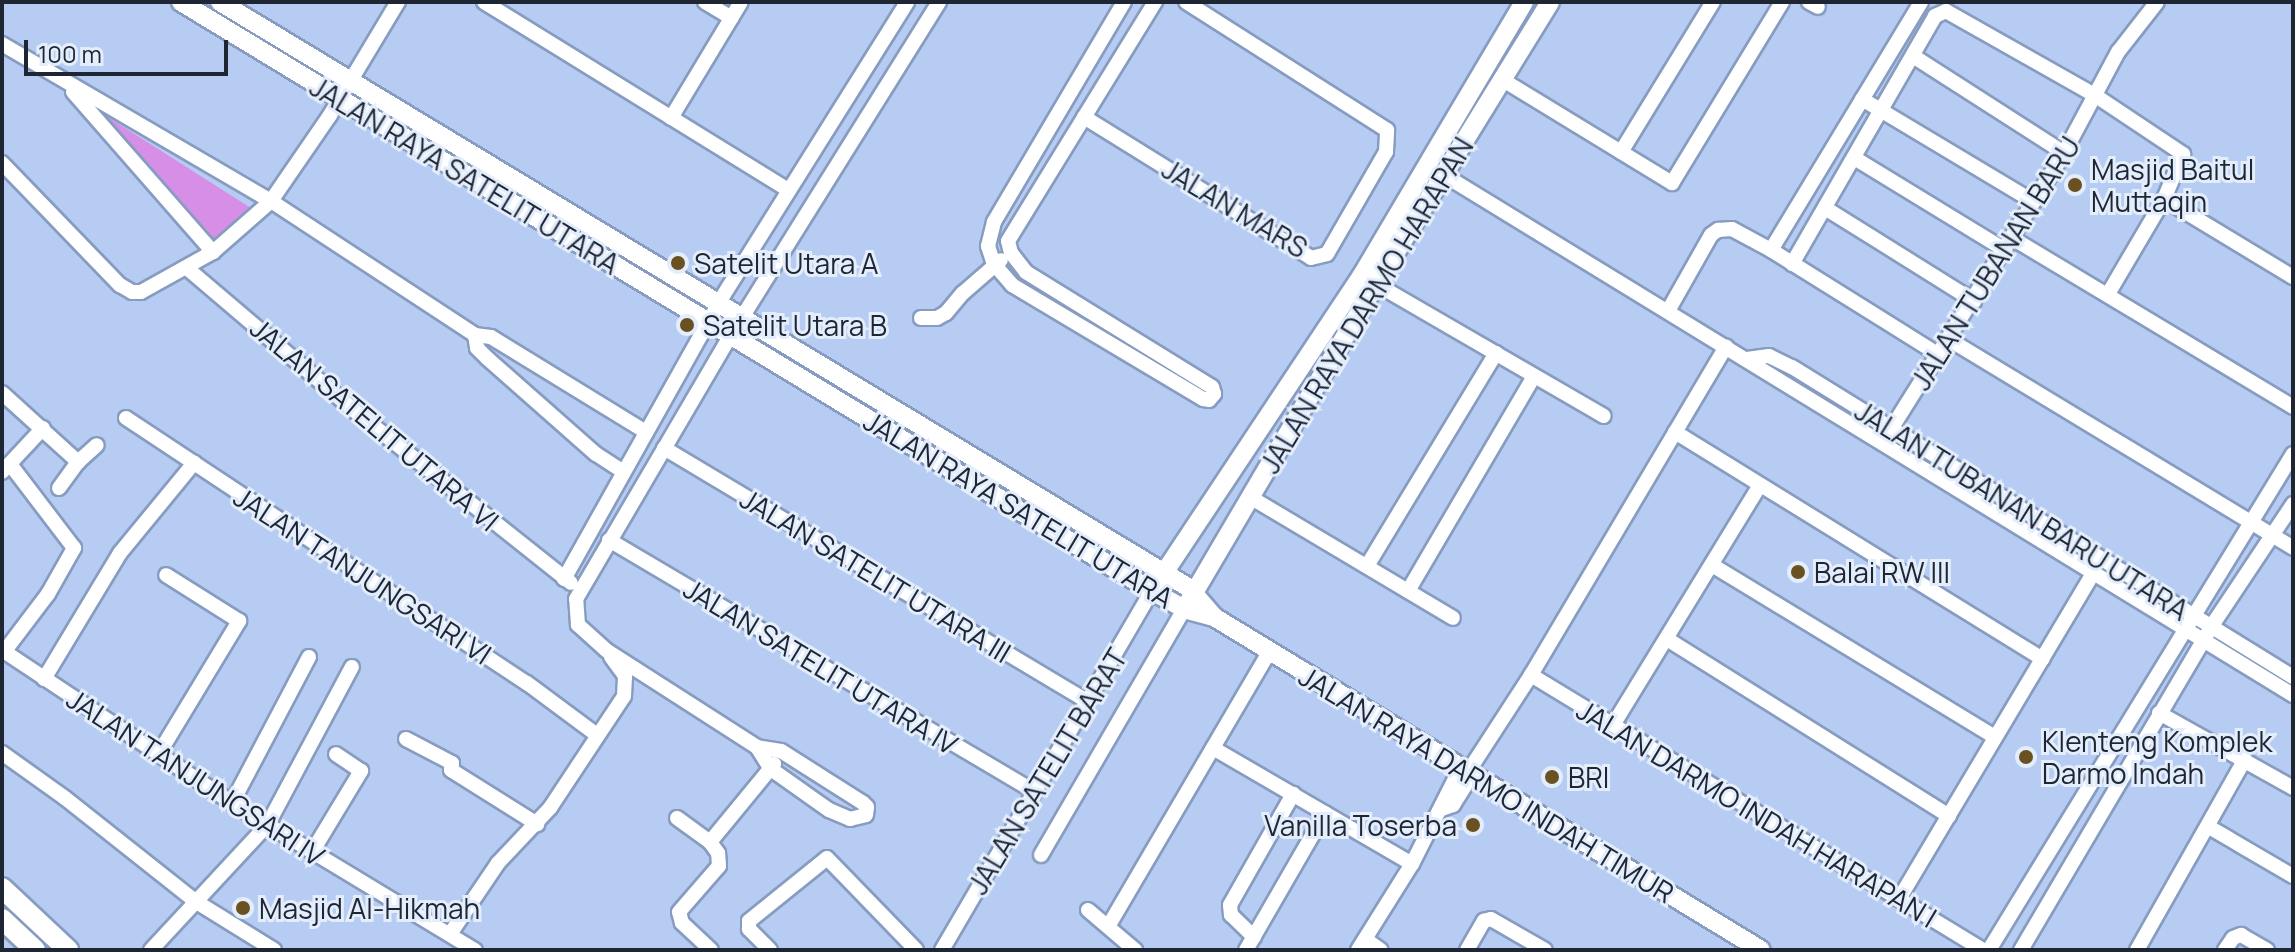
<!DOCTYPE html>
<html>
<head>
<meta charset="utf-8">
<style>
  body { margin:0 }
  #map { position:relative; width:2295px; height:952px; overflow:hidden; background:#b6ccf2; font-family:Manrope,sans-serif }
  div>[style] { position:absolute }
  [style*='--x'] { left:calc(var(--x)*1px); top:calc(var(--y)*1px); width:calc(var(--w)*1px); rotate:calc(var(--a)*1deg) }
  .green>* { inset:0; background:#d78ee7 }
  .roads { filter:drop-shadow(2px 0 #879cc0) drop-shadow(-2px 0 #879cc0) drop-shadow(0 2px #879cc0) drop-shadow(0 -2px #879cc0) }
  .minor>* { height:14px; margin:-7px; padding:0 7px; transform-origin:7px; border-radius:7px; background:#fff }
  .tertiary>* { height:18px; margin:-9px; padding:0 9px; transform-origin:9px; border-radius:9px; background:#fff }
  .secondary>* { height:20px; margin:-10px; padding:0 10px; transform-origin:10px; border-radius:10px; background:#fff }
  .dots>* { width:22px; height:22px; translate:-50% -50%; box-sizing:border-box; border:4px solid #e3edfc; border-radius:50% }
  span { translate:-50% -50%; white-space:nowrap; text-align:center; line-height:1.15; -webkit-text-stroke:6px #e3edfc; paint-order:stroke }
  .poi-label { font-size:28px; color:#1e2634 }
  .left { translate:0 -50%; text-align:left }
  .right { translate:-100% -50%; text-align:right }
  .street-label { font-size:28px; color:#1e2634 }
  .frame { position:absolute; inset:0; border:4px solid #1e2634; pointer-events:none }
  .scale { position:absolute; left:24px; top:40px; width:204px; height:36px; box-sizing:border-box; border:4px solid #1e2634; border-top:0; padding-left:10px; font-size:24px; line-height:28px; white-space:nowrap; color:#1e2634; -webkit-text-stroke:6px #e3edfc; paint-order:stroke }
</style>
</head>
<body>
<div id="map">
  <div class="green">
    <div style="clip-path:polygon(89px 105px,257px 212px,215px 245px)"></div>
  </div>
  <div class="roads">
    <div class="minor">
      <div style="--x:484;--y:2;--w:357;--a:31.7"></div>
      <div style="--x:705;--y:2;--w:31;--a:31"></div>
      <div style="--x:1124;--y:2;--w:256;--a:120.6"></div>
      <div style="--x:994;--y:222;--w:25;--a:104"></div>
      <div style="--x:988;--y:246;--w:19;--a:72"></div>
      <div style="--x:994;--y:264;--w:28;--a:49"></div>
      <div style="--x:1012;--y:285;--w:222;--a:30.8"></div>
      <div style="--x:1203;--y:399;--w:6;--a:9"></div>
      <div style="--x:1209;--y:400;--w:8;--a:-50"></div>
      <div style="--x:1214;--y:394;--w:7;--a:-106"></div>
      <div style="--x:1212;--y:387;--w:219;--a:-148.3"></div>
      <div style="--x:1026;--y:272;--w:24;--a:-128"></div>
      <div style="--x:1011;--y:253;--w:12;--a:-104"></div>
      <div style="--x:1008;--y:241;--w:281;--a:-58.4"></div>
      <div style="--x:1809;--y:2;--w:10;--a:29"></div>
      <div style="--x:2;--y:44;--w:311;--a:30.3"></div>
      <div style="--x:271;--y:201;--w:244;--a:33.3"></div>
      <div style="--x:475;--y:335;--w:16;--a:7"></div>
      <div style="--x:491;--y:337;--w:182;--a:31.5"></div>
      <div style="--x:1913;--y:56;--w:179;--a:32.7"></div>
      <div style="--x:1503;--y:80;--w:198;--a:31.4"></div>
      <div style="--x:1672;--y:183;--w:212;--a:-58.7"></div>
      <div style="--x:73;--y:92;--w:213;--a:48.8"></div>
      <div style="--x:1862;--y:99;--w:200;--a:30.9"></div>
      <div style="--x:1084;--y:117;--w:267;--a:31.8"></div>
      <div style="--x:1311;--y:258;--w:16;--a:-14"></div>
      <div style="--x:1327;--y:254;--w:118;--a:-60"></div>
      <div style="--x:1386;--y:152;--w:22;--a:-87"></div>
      <div style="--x:1387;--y:130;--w:238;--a:-147.5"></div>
      <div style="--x:671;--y:118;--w:135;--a:-58.9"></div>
      <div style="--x:1621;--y:152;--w:176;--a:-58.5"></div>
      <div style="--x:1856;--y:159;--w:175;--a:31.4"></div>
      <div style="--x:2;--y:163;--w:170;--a:46"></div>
      <div style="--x:120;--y:285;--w:14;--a:30"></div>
      <div style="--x:132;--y:292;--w:9;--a:0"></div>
      <div style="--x:141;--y:292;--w:82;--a:-29.1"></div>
      <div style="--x:213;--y:252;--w:77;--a:-41.3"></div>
      <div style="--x:271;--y:201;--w:104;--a:-55.5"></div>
      <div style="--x:330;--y:115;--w:132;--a:-59"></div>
      <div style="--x:1444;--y:175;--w:996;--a:31.49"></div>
      <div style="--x:2164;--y:199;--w:151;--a:31.2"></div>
      <div style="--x:1825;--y:208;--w:176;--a:32"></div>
      <div style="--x:2012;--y:238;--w:328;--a:31"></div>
      <div style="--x:1771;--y:250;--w:198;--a:32"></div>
      <div style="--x:1792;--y:264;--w:286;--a:-60"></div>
      <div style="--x:1935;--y:16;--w:12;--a:-24"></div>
      <div style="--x:1946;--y:11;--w:172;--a:29.5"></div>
      <div style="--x:2096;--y:96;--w:105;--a:33.7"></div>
      <div style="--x:2183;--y:154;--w:49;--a:112.9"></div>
      <div style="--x:2164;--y:199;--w:110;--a:120.5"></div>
      <div style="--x:188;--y:269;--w:227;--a:40.4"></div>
      <div style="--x:361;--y:416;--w:268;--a:38.5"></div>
      <div style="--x:1376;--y:284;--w:263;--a:30.1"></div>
      <div style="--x:1668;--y:311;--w:87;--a:-60.5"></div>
      <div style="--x:1711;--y:235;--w:9;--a:-36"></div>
      <div style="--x:1718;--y:230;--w:14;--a:-4"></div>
      <div style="--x:1732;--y:229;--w:44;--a:28.3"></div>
      <div style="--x:1771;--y:250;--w:290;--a:-58.8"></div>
      <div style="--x:921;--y:318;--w:16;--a:0"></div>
      <div style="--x:937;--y:318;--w:10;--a:-29"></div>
      <div style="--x:946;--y:313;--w:26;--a:-50"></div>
      <div style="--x:963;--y:293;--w:50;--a:-41"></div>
      <div style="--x:475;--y:335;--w:13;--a:81"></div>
      <div style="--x:477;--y:348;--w:14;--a:45"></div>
      <div style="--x:487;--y:358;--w:145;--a:41.4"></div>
      <div style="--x:596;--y:454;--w:33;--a:33"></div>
      <div style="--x:1950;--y:340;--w:401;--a:31.2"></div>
      <div style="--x:1747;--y:359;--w:22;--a:-8"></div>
      <div style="--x:1769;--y:356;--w:25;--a:26"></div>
      <div style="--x:1792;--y:367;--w:589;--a:31.75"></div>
      <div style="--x:2;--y:393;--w:103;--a:42.2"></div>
      <div style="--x:126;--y:418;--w:481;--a:33.5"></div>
      <div style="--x:527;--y:683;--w:87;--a:36.6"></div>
      <div style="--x:1891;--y:429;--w:326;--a:-57.9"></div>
      <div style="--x:2064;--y:153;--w:115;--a:-61.9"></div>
      <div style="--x:2118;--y:52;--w:63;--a:-52"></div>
      <div style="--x:1675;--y:432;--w:432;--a:31.7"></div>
      <div style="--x:664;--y:448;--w:494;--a:30.9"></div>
      <div style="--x:2;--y:472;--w:60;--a:-47"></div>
      <div style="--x:59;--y:488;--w:32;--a:-54"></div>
      <div style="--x:78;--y:462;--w:25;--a:-42"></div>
      <div style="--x:1250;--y:497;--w:236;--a:30.8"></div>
      <div style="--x:609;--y:540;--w:494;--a:30.6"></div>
      <div style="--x:1712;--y:565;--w:331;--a:31.3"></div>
      <div style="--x:1367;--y:566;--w:249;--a:-58.8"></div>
      <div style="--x:564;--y:579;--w:321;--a:-60.7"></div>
      <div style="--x:721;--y:299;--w:350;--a:-57.9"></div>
      <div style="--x:1408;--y:591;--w:249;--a:-59.6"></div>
      <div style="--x:1667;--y:639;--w:333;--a:32.1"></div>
      <div style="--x:2;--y:650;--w:276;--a:33.6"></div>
      <div style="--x:232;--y:803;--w:284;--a:31.2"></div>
      <div style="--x:4;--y:652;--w:73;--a:-52.8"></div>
      <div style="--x:48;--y:594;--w:53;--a:-60.5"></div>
      <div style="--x:74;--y:548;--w:106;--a:-127.3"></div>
      <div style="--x:1531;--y:675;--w:529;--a:31.32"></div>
      <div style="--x:44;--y:679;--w:147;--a:-58.9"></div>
      <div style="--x:120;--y:553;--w:117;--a:-50.6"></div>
      <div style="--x:2159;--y:713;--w:154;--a:29.2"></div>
      <div style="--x:1613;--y:725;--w:281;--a:-58.5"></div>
      <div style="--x:406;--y:739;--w:52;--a:27.6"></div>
      <div style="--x:452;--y:763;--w:7;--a:98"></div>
      <div style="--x:451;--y:770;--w:102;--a:32.1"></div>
      <div style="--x:757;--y:747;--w:26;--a:58"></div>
      <div style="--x:771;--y:769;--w:71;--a:35.3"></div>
      <div style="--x:829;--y:810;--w:23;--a:23"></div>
      <div style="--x:850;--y:819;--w:16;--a:-14"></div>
      <div style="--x:866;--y:815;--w:8;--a:-83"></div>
      <div style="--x:867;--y:807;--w:6;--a:-135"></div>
      <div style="--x:863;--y:803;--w:97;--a:-147.6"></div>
      <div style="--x:781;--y:751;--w:24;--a:-171"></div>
      <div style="--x:757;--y:747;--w:179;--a:-147.3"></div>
      <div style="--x:606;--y:650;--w:38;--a:-138"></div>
      <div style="--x:578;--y:625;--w:26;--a:-94"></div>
      <div style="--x:576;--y:599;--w:306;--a:-59.6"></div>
      <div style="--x:731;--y:335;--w:393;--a:-58"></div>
      <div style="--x:1213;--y:748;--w:230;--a:30.2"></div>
      <div style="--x:2;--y:753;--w:77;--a:35.5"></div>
      <div style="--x:65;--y:798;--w:166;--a:38.4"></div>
      <div style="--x:195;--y:901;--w:93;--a:31.8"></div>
      <div style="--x:158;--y:755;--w:157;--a:-58.8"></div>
      <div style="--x:239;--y:621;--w:86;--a:-147.8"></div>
      <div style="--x:1468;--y:772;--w:116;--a:-57"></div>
      <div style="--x:1531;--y:675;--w:382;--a:-59.3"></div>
      <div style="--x:232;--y:803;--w:165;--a:-62.2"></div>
      <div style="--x:1442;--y:809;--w:12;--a:-20"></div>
      <div style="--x:1453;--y:805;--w:36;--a:-58"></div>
      <div style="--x:677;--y:818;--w:41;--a:36"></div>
      <div style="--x:2209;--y:827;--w:97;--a:30.3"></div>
      <div style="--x:312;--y:852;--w:95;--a:-58.8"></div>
      <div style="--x:361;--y:771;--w:30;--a:-146"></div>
      <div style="--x:1041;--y:855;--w:285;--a:-59.8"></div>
      <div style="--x:1899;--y:899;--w:379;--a:-59.2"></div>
      <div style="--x:1088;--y:910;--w:62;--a:40.4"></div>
      <div style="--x:1109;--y:925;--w:318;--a:-59.6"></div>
      <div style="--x:450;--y:934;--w:86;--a:-55.9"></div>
      <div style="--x:498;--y:863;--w:76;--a:-46.6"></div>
      <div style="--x:550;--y:808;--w:134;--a:-56.5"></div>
      <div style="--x:624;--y:696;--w:20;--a:-87"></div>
      <div style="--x:625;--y:676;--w:24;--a:-126"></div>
      <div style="--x:1254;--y:937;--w:32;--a:-136"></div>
      <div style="--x:1231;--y:915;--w:10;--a:-96"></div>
      <div style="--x:1230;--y:905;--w:128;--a:-60.4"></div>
      <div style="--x:1365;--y:939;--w:19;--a:35"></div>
      <div style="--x:151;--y:950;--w:172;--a:-47.1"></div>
      <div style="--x:268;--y:824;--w:178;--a:-61.9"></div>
      <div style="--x:711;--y:950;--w:40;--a:-137"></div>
      <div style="--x:682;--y:923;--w:11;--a:-105"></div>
      <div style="--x:679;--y:912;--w:61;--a:-49"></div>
      <div style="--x:719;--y:866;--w:13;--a:-94"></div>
      <div style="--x:718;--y:853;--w:14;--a:-126"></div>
      <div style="--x:710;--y:842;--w:101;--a:-50.6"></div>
      <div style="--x:770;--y:950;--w:30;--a:-135"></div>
      <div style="--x:749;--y:929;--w:8;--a:-90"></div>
      <div style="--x:749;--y:921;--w:100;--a:-38.9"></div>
      <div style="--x:827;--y:858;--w:128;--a:45.9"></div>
      <div style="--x:942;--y:950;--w:416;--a:-59.7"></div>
      <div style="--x:1246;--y:950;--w:158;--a:-60"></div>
      <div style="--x:1358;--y:950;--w:102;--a:-57.9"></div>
      <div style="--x:1412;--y:864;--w:109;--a:-63.2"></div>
      <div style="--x:1467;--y:950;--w:34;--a:-60"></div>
      <div style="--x:1484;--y:921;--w:7;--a:-16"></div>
      <div style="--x:1491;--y:919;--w:62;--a:29.9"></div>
      <div style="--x:1989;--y:950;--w:582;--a:-58.5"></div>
      <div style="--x:2021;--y:950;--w:375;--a:-59.5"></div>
      <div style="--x:2211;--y:627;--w:148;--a:-56.3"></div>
      <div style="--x:2137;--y:950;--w:219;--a:-60.5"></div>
      <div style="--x:2225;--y:950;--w:14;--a:-56"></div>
      <div style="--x:2233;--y:938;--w:9;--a:-21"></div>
      <div style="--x:2241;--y:935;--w:30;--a:30"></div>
    </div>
    <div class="tertiary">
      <div style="--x:181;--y:2;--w:1136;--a:31.24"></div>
      <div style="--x:1152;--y:591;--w:37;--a:29"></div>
      <div style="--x:1184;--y:609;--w:31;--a:15"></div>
      <div style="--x:1214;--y:617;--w:640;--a:31.33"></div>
      <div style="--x:220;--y:2;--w:1132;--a:31.16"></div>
      <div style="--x:1189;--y:588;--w:38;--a:49"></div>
      <div style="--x:1158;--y:582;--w:369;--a:-56.4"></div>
      <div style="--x:1362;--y:275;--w:317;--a:-59.3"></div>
      <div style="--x:1188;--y:603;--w:370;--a:-59.5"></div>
      <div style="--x:1376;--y:284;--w:331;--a:-58.3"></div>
    </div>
    <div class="secondary">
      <div style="--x:2;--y:888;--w:91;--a:43.2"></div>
      <div style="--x:2;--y:919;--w:45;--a:43.2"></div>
    </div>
  </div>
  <div class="dots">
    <div style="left:2075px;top:185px;background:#6a5122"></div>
    <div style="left:678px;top:263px;background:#6a5122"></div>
    <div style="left:687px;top:325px;background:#6a5122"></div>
    <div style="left:1798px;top:572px;background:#6a5122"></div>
    <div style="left:2026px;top:757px;background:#6a5122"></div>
    <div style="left:1552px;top:777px;background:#6a5122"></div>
    <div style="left:1473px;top:825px;background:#6a5122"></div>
    <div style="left:243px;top:908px;background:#6a5122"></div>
  </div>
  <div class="poi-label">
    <span class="left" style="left:2091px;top:185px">Masjid Baitul<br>Muttaqin</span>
    <span class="left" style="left:694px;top:263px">Satelit Utara A</span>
    <span class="left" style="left:703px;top:325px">Satelit Utara B</span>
    <span class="left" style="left:1814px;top:572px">Balai RW III</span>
    <span class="left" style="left:2042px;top:757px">Klenteng Komplek<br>Darmo Indah</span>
    <span class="left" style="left:1568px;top:777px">BRI</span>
    <span class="right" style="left:1457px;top:825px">Vanilla Toserba</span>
    <span class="left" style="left:259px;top:908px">Masjid Al-Hikmah</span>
  </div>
  <div class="street-label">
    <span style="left:465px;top:175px;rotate:31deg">JALAN RAYA SATELIT UTARA</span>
    <span style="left:1235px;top:208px;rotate:31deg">JALAN MARS</span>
    <span style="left:1995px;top:263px;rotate:-58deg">JALAN TUBANAN BARU</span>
    <span style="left:1366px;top:305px;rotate:-59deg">JALAN RAYA DARMO HARAPAN</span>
    <span style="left:375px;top:424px;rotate:40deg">JALAN SATELIT UTARA VI</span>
    <span style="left:1019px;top:509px;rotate:31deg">JALAN RAYA SATELIT UTARA</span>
    <span style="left:2022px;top:510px;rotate:32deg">JALAN TUBANAN BARU UTARA</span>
    <span style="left:363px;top:575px;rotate:33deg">JALAN TANJUNGSARI VI</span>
    <span style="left:876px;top:575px;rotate:31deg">JALAN SATELIT UTARA III</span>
    <span style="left:821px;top:666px;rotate:31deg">JALAN SATELIT UTARA IV</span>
    <span style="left:1047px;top:771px;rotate:-59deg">JALAN SATELIT BARAT</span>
    <span style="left:196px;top:777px;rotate:33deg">JALAN TANJUNGSARI IV</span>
    <span style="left:1487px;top:784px;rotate:31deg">JALAN RAYA DARMO INDAH TIMUR</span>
    <span style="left:1757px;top:813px;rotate:31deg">JALAN DARMO INDAH HARAPAN I</span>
  </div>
  <div class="frame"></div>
  <div class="scale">100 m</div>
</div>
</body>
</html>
